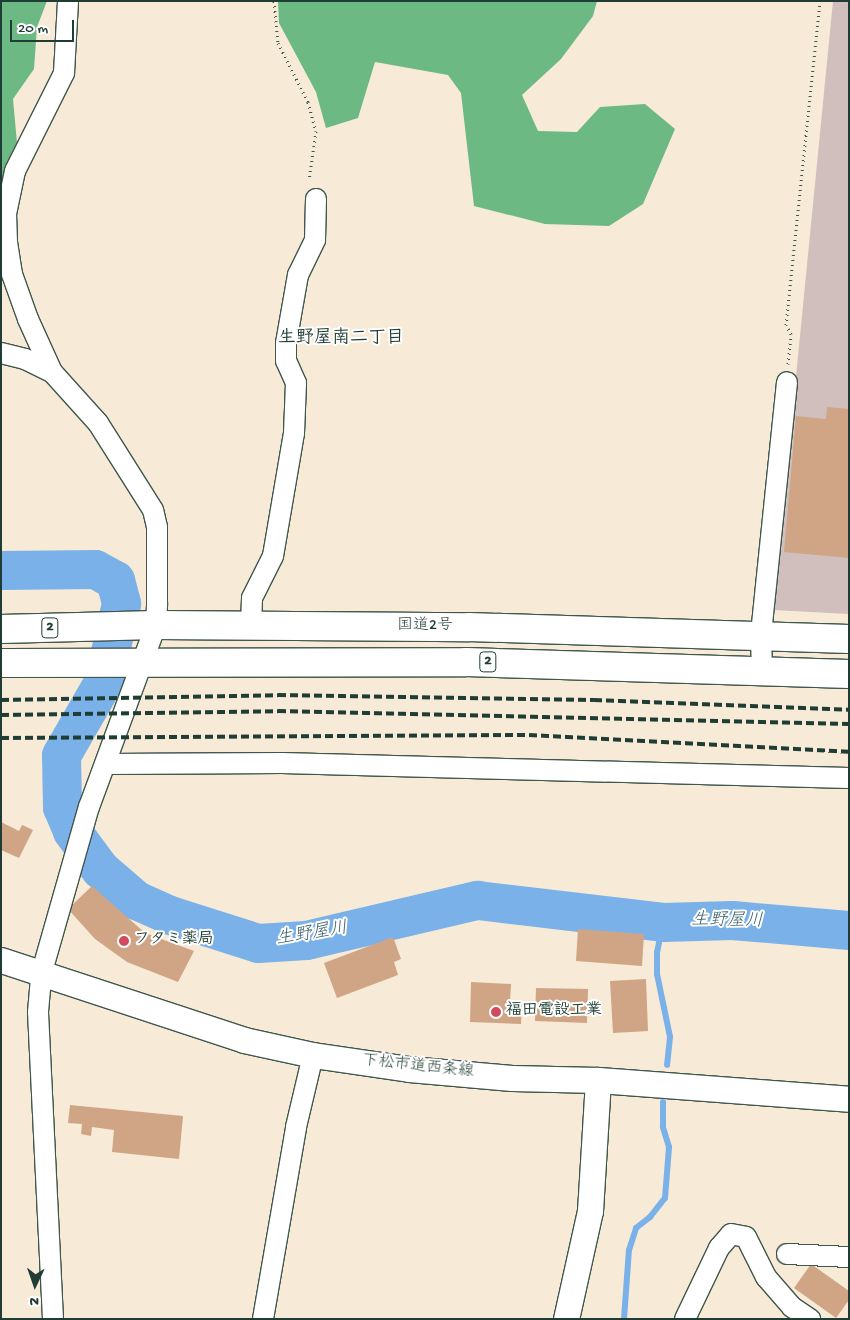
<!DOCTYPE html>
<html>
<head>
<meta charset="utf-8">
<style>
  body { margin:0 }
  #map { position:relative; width:850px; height:1320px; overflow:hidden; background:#f7ead6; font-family:"Gochi Hand","Klee One",sans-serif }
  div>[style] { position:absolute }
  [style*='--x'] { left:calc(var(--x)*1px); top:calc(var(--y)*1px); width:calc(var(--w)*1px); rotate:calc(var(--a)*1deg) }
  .industrial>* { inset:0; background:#d1bfbe }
  .forest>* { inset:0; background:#6cb983 }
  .stream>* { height:6px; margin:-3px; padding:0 3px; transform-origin:3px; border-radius:3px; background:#7ab1e9 }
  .river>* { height:39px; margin:-19.5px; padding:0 19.5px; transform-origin:19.5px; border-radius:19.5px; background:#7ab1e9 }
  .building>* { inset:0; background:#cfa585 }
  .path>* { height:3px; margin-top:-1.5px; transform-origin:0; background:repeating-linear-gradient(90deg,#3f574c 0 1px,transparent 0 5px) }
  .roads { filter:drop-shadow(1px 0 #3f574c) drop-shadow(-1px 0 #3f574c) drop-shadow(0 1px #3f574c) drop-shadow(0 -1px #3f574c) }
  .minor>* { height:20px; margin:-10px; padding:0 10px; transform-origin:10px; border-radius:10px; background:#fff }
  .tertiary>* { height:25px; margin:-12.5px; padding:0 12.5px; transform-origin:12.5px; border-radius:12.5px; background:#fff }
  .trunk>* { height:28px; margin:-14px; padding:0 14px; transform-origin:14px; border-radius:14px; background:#fff }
  .rail>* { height:4px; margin-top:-2px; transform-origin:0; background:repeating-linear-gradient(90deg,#1f3d34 0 8px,transparent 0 12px) }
  .dots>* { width:14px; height:14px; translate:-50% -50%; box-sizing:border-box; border:2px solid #fff; border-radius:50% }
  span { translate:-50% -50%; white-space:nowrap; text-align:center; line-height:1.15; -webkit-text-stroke:4px #fff; paint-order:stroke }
  .shield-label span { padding:1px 4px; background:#fff; border:1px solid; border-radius:4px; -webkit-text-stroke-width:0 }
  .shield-label { font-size:15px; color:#1f3d34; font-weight:700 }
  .street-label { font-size:16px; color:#1f3d34 }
  .poi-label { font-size:16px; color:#1f3d34; font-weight:700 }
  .left { translate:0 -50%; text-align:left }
  .neighbourhood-label { font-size:18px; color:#1f3d34; font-weight:700 }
  .water-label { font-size:18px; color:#3a606a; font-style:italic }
  .frame { position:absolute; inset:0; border:2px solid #1f3d34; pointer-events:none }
  .north { position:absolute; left:10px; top:1260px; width:50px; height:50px; -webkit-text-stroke:4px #fff; paint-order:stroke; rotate:183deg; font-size:14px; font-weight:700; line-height:20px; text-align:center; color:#1f3d34 }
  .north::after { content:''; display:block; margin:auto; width:18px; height:22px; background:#1f3d34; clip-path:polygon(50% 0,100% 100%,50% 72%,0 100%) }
  .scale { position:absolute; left:10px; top:20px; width:64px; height:22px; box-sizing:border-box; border:2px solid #1f3d34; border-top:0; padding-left:6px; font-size:15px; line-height:18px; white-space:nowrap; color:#1f3d34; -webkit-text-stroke:4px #fff; paint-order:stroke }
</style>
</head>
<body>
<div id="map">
  <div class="industrial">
    <div style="clip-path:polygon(833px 1px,849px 1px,849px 614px,773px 610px)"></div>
  </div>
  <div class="forest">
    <div style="clip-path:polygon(1px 1px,47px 1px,37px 27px,34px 69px,13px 99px,18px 154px,1px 202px)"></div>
    <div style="clip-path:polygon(278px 1px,597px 1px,593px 16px,561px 59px,522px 95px,538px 131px,577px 132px,600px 107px,645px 104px,675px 129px,643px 204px,609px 226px,545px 224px,474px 206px,461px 93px,448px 75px,375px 62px,358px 118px,326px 128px,316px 92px,279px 23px)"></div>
  </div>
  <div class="stream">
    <div style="--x:663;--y:922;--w:31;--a:101"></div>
    <div style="--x:657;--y:952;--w:22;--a:90"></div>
    <div style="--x:657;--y:974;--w:64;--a:78.3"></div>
    <div style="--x:670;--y:1037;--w:28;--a:96"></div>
    <div style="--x:624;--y:1319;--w:69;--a:-85.9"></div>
    <div style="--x:629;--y:1250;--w:23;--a:-72"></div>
    <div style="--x:636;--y:1228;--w:18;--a:-38"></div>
    <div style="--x:650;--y:1217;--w:24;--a:-52"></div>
    <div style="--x:665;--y:1198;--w:51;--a:-85.5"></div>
    <div style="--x:669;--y:1147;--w:21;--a:-107"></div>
    <div style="--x:663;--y:1127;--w:25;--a:-90"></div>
  </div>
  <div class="river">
    <div style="--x:1;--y:570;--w:94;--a:-0.6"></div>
    <div style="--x:95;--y:569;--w:23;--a:29"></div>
    <div style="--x:115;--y:580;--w:24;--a:75"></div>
    <div style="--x:121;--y:603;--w:81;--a:102.8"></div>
    <div style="--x:103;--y:682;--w:84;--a:119.9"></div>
    <div style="--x:61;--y:755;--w:52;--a:88.9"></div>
    <div style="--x:62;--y:807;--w:26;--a:67"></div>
    <div style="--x:72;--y:831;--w:47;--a:53.6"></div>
    <div style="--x:100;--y:869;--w:48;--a:40.7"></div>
    <div style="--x:136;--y:900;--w:37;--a:24"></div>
    <div style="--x:170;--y:915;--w:92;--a:17.7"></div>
    <div style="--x:258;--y:943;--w:48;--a:-3.6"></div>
    <div style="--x:306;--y:940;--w:176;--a:-13.2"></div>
    <div style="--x:477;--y:900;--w:187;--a:6.7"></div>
    <div style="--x:663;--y:922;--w:69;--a:-1.7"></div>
    <div style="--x:732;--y:920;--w:117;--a:4.9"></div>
  </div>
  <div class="building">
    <div style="clip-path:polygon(827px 407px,849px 409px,849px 558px,784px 552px,796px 416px,826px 419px)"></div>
    <div style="clip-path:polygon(1px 822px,19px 831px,22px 825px,33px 830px,19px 858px,1px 850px)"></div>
    <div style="clip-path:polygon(92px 886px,145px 933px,194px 951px,178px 982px,127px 962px,95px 939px,68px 909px)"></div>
    <div style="clip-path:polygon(578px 929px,644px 934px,642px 966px,576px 961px)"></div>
    <div style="clip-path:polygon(393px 937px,401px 959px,394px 962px,398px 975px,337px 998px,324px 963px)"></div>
    <div style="clip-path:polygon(646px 979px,648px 1031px,613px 1033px,610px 981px)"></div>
    <div style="clip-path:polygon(471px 982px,511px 984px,510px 1002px,522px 1002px,521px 1024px,470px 1022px)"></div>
    <div style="clip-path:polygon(536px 988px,588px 989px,587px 1023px,535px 1021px)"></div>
    <div style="clip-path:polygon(70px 1105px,183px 1116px,179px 1159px,112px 1152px,114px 1130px,92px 1127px,91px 1136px,81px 1134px,82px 1124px,68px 1123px)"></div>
    <div style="clip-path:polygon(811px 1264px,849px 1291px,849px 1300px,836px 1318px,794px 1288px)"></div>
  </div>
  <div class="path">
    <div style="--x:274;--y:1;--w:42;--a:84.6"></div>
    <div style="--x:278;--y:43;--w:66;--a:63"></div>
    <div style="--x:308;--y:102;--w:30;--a:75"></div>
    <div style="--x:316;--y:131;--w:49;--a:98.1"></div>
    <div style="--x:788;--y:364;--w:30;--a:-84"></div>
    <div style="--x:791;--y:334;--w:10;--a:-119"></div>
    <div style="--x:786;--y:325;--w:326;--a:-84"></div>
  </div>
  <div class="roads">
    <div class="minor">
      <div style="--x:1;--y:353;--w:25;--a:14"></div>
      <div style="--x:25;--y:359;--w:30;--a:26"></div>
      <div style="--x:251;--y:627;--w:29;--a:-88"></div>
      <div style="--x:252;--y:598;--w:47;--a:-63.4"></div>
      <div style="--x:273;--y:556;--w:125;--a:-80.3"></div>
      <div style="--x:294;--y:433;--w:50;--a:-87.7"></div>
      <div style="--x:296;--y:383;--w:24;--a:-114"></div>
      <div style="--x:286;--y:361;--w:18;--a:-90"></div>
      <div style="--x:286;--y:343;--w:69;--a:-80"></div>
      <div style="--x:298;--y:275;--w:39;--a:-64"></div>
      <div style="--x:315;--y:240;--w:41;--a:-88.6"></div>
      <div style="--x:762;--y:669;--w:35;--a:-92"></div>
      <div style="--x:761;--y:634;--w:253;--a:-84.1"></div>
      <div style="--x:107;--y:764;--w:175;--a:-0.3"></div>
      <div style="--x:282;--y:763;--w:567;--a:1.52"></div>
      <div style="--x:787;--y:1254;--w:62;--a:2.8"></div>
      <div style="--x:53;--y:1319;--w:307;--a:-92.8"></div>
      <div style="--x:38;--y:1012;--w:37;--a:-85"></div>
      <div style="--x:41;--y:975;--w:175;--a:-74.1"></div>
      <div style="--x:89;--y:807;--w:194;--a:-69.8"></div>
      <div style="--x:156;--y:625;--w:22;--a:-87"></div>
      <div style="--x:157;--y:603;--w:76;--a:-90"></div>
      <div style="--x:157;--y:527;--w:17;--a:-103"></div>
      <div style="--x:153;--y:510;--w:103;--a:-122.3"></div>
      <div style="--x:98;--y:423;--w:69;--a:-132"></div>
      <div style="--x:52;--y:372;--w:58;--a:-114.4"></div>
      <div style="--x:28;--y:319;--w:48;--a:-109.6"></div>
      <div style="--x:12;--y:274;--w:32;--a:-99"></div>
      <div style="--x:7;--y:242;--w:28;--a:-92"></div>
      <div style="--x:6;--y:214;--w:44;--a:-78.2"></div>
      <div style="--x:15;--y:171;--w:110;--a:-63.4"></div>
      <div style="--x:64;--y:73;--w:72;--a:-86.8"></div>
      <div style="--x:263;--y:1319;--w:195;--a:-80.2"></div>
      <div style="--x:296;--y:1127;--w:74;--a:-76.7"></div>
      <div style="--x:685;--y:1319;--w:79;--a:-64.4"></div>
      <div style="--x:719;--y:1248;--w:18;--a:-49"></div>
      <div style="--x:731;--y:1234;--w:15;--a:11"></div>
      <div style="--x:746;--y:1237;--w:45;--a:63.4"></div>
      <div style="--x:766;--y:1277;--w:40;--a:49"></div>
      <div style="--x:792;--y:1307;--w:22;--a:34"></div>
    </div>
    <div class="tertiary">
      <div style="--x:1;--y:960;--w:256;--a:18.2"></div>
      <div style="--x:244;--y:1040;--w:71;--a:12.3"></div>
      <div style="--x:313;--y:1055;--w:97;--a:8.3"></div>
      <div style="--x:409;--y:1069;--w:103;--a:5"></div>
      <div style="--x:512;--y:1078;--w:86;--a:1.3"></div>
      <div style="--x:598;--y:1080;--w:252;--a:4.3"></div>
      <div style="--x:566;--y:1319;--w:111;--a:-77.5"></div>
      <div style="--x:590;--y:1211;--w:131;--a:-86.5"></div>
    </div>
    <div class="trunk">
      <div style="--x:1;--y:629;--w:155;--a:-1.5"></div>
      <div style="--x:156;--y:625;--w:313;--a:0.4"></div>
      <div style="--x:469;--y:627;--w:380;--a:1.8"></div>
      <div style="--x:1;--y:663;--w:465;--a:-0.1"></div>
      <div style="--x:466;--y:662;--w:383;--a:1.8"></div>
    </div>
  </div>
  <div class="rail">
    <div style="--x:1;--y:700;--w:277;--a:-1"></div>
    <div style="--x:278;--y:695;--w:316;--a:0.9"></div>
    <div style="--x:594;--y:700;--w:255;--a:2.2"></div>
    <div style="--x:1;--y:715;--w:277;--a:-0.8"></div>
    <div style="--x:278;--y:711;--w:571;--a:1.3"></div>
    <div style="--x:1;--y:738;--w:528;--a:-0.33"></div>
    <div style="--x:529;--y:735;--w:320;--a:3"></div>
  </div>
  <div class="dots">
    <div style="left:124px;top:941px;background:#d1495b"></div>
    <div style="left:496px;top:1012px;background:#d1495b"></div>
  </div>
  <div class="shield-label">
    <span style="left:50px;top:628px">2</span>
    <span style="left:488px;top:662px">2</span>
  </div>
  <div class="street-label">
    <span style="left:425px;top:627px">国道2号</span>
    <span style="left:418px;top:1068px;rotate:6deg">下松市道西条線</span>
  </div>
  <div class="poi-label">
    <span class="left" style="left:134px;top:941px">フタミ薬局</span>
    <span class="left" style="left:506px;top:1012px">福田電設工業</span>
  </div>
  <div class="neighbourhood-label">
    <span style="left:341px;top:339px">生野屋南二丁目</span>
  </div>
  <div class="water-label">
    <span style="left:727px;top:922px;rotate:1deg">生野屋川</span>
    <span style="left:312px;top:935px;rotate:-9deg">生野屋川</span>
  </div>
  <div class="frame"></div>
  <div class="north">N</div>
  <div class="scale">20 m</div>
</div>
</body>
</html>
